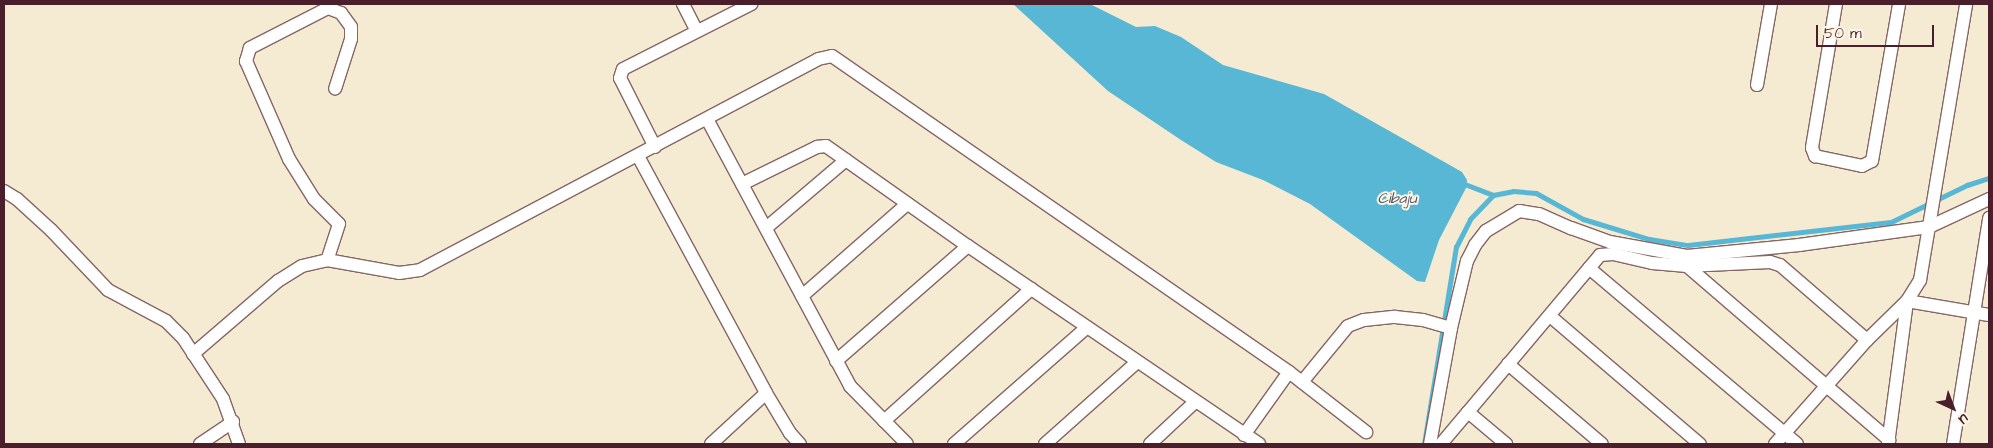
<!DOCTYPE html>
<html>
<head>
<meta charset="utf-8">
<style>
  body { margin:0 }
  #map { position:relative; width:1993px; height:448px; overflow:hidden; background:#f5ebd2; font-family:"Architects Daughter",sans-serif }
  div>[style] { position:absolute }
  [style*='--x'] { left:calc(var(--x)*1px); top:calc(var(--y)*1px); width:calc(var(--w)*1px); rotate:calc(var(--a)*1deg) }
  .water>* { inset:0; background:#57b7d5 }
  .stream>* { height:5px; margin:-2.5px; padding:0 2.5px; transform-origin:2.5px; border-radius:2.5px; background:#57b7d5 }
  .roads { filter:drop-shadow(1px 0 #866665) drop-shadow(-1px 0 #866665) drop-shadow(0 1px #866665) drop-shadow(0 -1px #866665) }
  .minor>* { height:12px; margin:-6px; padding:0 6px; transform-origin:6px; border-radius:6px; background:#fff }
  span { translate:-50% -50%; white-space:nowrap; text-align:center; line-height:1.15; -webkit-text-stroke:4px #fcf5e5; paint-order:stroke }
  .water-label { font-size:15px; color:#4f5466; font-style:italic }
  .frame { position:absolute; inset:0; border:5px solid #4a1f2b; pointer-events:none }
  .north { position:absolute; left:1928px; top:383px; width:50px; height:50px; -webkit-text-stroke:4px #fcf5e5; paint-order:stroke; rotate:137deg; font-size:14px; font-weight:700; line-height:20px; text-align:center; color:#4a1f2b }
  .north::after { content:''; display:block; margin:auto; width:18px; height:22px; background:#4a1f2b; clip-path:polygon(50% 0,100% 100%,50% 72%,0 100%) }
  .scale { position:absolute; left:1816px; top:25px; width:118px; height:22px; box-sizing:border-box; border:2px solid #4a1f2b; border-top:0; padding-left:6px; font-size:15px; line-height:18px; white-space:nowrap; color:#4a1f2b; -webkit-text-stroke:4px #fcf5e5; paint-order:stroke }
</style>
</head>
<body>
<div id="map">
  <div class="water">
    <div style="clip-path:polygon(1013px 4px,1090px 4px,1136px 27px,1155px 26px,1181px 37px,1223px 65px,1324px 94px,1462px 172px,1467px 180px,1466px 188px,1439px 240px,1425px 282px,1417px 281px,1310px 204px,1263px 180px,1216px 162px,1181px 140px,1108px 91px)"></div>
  </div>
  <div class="stream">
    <div style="--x:1462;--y:183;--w:33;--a:21"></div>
    <div style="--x:1424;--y:444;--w:200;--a:-80.8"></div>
    <div style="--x:1456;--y:247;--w:31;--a:-63"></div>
    <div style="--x:1470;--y:219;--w:33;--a:-46"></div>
    <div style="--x:1493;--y:195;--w:20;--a:-11"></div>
    <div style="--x:1513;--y:191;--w:23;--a:5"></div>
    <div style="--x:1536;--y:193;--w:54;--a:29"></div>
    <div style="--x:1583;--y:219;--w:69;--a:16.9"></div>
    <div style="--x:1649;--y:239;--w:39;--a:9"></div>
    <div style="--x:1688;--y:245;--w:204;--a:-6.5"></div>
    <div style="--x:1891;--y:222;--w:85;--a:-26"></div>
    <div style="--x:1967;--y:185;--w:23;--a:-18"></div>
  </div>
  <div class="roads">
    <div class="minor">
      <div style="--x:326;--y:4;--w:4;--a:63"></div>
      <div style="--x:328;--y:8;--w:88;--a:152.9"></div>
      <div style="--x:250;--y:48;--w:14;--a:107"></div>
      <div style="--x:246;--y:61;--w:107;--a:66.3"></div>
      <div style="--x:289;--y:159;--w:47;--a:58"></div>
      <div style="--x:314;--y:199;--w:35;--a:45"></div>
      <div style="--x:339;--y:224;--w:38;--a:108"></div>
      <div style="--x:683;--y:4;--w:30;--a:63"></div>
      <div style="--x:1836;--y:4;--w:146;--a:99.5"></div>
      <div style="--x:1812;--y:148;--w:9;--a:69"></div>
      <div style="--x:1815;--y:156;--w:48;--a:12"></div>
      <div style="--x:1862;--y:166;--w:11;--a:-27"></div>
      <div style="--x:1872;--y:161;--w:159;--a:-80.2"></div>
      <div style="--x:328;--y:8;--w:14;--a:21"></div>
      <div style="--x:341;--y:13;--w:17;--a:54"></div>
      <div style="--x:351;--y:27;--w:12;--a:90"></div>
      <div style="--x:351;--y:39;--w:52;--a:107.7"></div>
      <div style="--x:1757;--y:85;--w:82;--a:-80.2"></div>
      <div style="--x:707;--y:119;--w:303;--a:61.8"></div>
      <div style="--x:850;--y:386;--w:81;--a:45.5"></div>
      <div style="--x:655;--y:147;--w:77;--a:-116.9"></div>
      <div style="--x:620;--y:78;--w:9;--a:-72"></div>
      <div style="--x:623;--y:69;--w:144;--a:-26.9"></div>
      <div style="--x:638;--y:156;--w:269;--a:61.6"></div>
      <div style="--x:766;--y:393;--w:47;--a:59"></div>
      <div style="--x:790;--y:433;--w:15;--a:48"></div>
      <div style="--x:742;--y:184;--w:84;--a:-26.3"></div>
      <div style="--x:817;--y:147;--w:9;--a:-6"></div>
      <div style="--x:826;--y:146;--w:174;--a:35.2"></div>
      <div style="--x:968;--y:246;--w:352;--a:34.2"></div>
      <div style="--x:4;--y:191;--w:15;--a:32"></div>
      <div style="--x:17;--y:199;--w:46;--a:42.4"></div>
      <div style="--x:51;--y:230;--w:83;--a:46.5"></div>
      <div style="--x:108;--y:290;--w:66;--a:28.1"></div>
      <div style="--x:166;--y:321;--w:24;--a:45"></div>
      <div style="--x:183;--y:338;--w:73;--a:56.7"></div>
      <div style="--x:223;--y:399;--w:48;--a:70.4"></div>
      <div style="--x:766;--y:228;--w:105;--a:-40.4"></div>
      <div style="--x:1687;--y:266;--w:267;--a:40.7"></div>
      <div style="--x:1589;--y:268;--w:272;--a:40.2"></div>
      <div style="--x:802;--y:296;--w:140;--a:-41.2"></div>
      <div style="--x:1550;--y:316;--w:197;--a:40.5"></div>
      <div style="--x:193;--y:354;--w:112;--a:-40.7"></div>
      <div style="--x:278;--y:281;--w:28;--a:-32"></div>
      <div style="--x:302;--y:266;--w:26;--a:-13"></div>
      <div style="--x:327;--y:260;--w:73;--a:10.2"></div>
      <div style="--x:399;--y:273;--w:21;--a:-8"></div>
      <div style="--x:420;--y:270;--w:450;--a:-27.9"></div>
      <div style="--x:818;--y:59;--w:14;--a:-12"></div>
      <div style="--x:832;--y:56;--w:556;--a:34.66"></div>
      <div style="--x:1289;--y:372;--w:98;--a:37.9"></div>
      <div style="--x:836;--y:361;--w:175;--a:-41.1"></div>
      <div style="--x:1508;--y:364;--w:123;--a:40.4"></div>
      <div style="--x:1302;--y:382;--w:72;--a:-50.6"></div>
      <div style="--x:1348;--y:326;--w:17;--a:-21"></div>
      <div style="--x:1364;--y:320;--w:31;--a:-6"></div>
      <div style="--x:1395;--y:317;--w:28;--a:6"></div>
      <div style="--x:1423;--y:320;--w:29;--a:16"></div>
      <div style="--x:1468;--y:412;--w:205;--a:-49.9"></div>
      <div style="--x:1600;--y:255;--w:13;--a:-4"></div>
      <div style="--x:1613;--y:254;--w:40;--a:13"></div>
      <div style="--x:1652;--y:263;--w:35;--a:5"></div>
      <div style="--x:1687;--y:266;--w:83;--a:-2.8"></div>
      <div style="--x:1770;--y:262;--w:10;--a:17"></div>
      <div style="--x:1780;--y:265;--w:115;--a:40.8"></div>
      <div style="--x:884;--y:421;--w:198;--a:-41.9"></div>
      <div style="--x:1244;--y:435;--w:77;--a:-54.5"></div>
      <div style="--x:200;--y:444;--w:40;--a:-34"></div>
      <div style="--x:711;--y:444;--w:75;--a:-42.8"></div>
      <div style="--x:954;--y:444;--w:177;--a:-41.3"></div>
      <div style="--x:1045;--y:444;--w:123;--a:-41.7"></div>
      <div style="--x:1150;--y:444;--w:62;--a:-43"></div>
      <div style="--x:1430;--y:444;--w:118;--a:-79.7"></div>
      <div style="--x:1451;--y:328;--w:69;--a:-76.6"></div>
      <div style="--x:1467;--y:261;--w:18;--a:-63"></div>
      <div style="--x:1475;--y:245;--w:18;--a:-52"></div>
      <div style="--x:1486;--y:231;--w:39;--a:-31"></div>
      <div style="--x:1519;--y:211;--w:20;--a:9"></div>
      <div style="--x:1539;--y:214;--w:35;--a:24"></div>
      <div style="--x:1571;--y:228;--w:41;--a:19.7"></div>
      <div style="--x:1610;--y:242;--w:78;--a:10.3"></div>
      <div style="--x:1687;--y:256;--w:113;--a:-5.6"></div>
      <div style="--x:1799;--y:245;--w:131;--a:-7.9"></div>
      <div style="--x:1929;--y:227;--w:66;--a:-25"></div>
      <div style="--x:1441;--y:444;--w:42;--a:-49.8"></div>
      <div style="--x:1468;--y:412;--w:50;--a:40.1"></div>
      <div style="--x:1775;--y:444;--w:139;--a:-48.5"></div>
      <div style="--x:1867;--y:340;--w:56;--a:-44.3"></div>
      <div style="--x:1907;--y:301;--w:25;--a:-58"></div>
      <div style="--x:1920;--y:280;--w:280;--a:-80.5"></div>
      <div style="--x:1888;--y:444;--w:144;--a:-82.4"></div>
      <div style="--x:1907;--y:301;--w:83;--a:9.7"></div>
      <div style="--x:1953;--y:444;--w:229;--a:-80.9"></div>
    </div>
  </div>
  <div class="water-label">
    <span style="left:1397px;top:199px">Cibaju</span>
  </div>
  <div class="frame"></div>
  <div class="north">U</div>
  <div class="scale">50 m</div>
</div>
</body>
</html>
